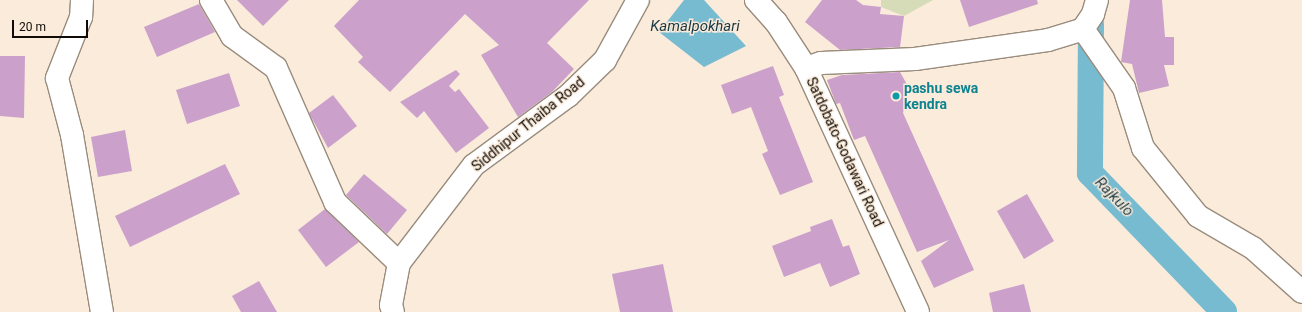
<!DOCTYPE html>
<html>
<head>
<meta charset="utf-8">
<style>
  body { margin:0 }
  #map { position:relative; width:1302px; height:312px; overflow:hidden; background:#faebdb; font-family:Roboto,sans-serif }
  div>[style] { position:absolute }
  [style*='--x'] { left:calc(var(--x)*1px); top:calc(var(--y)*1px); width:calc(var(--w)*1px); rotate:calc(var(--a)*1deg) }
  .green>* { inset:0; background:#d6dcb8 }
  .water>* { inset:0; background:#77bbd0 }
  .canal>* { height:26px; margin:-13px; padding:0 13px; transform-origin:13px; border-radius:13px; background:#77bbd0 }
  .building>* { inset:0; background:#cba1cb }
  .roads { filter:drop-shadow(1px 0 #998c7d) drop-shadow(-1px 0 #998c7d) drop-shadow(0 1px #998c7d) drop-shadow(0 -1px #998c7d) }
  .minor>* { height:22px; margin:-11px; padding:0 11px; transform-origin:11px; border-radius:11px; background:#fff }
  .dots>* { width:11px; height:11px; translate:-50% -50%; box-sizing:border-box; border:2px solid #faebdb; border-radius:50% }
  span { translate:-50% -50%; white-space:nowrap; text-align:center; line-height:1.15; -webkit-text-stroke:3px #faebdb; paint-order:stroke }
  .culture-label { font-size:14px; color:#0d838f; font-weight:700 }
  .left { translate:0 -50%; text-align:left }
  .street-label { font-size:14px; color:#100b06 }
  .water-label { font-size:15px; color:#183943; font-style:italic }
  .scale { position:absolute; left:12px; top:20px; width:76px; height:18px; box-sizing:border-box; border:2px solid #100b06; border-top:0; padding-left:5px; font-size:12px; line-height:14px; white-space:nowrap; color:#100b06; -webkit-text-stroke:3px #faebdb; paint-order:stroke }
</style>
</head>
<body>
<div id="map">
  <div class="green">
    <div style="clip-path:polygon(881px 0,933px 0,904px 16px,881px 7px)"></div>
  </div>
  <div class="water">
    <div style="clip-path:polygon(684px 0,704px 0,746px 46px,704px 67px,659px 32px)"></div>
  </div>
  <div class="canal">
    <div style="--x:1091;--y:24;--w:149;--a:90.4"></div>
    <div style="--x:1090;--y:173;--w:193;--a:46"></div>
  </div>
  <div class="building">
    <div style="clip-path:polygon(237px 0,289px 0,263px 26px)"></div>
    <div style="clip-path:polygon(359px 0,589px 0,547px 43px,574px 69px,552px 92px,518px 117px,481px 55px,499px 45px,465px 14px,390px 92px,358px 62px,363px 57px,334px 26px)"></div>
    <div style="clip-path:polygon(822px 0,856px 0,863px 5px,881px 7px,880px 14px,904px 16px,900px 47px,840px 50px,805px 22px)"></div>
    <div style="clip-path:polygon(960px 0,1037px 0,1038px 4px,969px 27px)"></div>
    <div style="clip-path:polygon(1130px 0,1162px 0,1165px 37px,1174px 37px,1174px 65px,1164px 65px,1169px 86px,1139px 93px,1132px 64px,1121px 62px)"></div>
    <div style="clip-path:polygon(199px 4px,215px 32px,157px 57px,144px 27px)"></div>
    <div style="clip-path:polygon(0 56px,25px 56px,24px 118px,0 116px)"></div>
    <div style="clip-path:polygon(773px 66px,784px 95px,779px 97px,813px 182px,780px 195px,762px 154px,768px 151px,751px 107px,732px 114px,721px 85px)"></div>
    <div style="clip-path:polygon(456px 70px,460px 74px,449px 86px,455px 92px,459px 89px,489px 128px,456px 153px,424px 111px,417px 118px,400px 102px)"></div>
    <div style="clip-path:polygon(900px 72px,909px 88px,903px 113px,974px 270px,934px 288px,921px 261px,949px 240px,917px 252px,865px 136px,854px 140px,840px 103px,836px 104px,827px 80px,842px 75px)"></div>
    <div style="clip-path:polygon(229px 73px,240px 106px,187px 124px,176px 90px)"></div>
    <div style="clip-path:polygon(333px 95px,357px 126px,328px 148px,309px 113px)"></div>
    <div style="clip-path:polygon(125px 130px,132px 171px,98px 177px,91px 137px)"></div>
    <div style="clip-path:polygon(225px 164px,240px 194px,130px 247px,115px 216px)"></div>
    <div style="clip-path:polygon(364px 174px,407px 210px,387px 234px,346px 195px)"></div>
    <div style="clip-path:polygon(1027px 194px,1054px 241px,1024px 259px,997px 211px)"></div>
    <div style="clip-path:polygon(325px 209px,359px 242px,326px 267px,298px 230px)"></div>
    <div style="clip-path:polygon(832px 219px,843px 247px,849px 245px,860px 274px,830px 287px,820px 263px,784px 277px,772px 246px,811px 231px,810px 227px)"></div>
    <div style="clip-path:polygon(663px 264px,673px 312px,620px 312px,612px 274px)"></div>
    <div style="clip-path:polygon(259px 281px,277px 312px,241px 312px,232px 296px)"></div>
    <div style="clip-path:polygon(1024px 284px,1031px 312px,993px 312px,989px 293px)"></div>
  </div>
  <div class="roads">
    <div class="minor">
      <div style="--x:82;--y:0;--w:17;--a:93"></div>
      <div style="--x:81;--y:17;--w:66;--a:111.5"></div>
      <div style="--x:57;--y:78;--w:59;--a:75.3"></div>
      <div style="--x:72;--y:135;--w:180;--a:80.4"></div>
      <div style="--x:211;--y:0;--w:42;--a:59.7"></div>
      <div style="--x:232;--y:36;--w:54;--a:36"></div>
      <div style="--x:276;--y:68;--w:146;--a:66.2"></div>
      <div style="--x:335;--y:202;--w:88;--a:43.6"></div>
      <div style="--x:756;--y:0;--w:30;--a:48"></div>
      <div style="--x:776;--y:22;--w:55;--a:56.9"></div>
      <div style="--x:806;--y:68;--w:268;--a:65.3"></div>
      <div style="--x:1083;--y:29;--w:72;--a:55.2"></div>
      <div style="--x:1124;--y:88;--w:63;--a:72.4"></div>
      <div style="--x:1143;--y:148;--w:87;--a:51"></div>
      <div style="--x:1198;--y:216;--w:64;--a:30.2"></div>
      <div style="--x:1253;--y:248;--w:66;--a:41.9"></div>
      <div style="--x:806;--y:68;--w:16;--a:-18"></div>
      <div style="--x:821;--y:63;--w:94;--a:-2.4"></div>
      <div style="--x:915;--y:59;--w:134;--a:-8.1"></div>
      <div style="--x:1048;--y:40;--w:37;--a:-17"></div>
      <div style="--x:1083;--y:29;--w:18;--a:-56"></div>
      <div style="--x:1093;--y:14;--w:15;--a:-74"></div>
      <div style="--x:393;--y:312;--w:7;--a:-106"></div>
      <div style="--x:391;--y:305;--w:43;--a:-79.2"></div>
      <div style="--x:399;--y:263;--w:123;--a:-52.6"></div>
      <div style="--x:474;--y:165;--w:117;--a:-36.3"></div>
      <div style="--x:568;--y:96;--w:52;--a:-44.2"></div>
      <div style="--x:605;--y:60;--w:68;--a:-61.2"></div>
    </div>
  </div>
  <div class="dots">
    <div style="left:896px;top:96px;background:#0f9aa8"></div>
  </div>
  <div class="culture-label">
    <span class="left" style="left:904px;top:96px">pashu sewa<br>kendra</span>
  </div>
  <div class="street-label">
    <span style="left:528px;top:124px;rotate:-39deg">Siddhipur Thaiba Road</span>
    <span style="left:845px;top:152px;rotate:65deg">Satdobato-Godawari Road</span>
  </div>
  <div class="water-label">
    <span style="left:695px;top:27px">Kamalpokhari</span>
    <span style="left:1114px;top:197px;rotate:46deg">Rajkulo</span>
  </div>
  <div class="scale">20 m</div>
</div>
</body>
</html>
